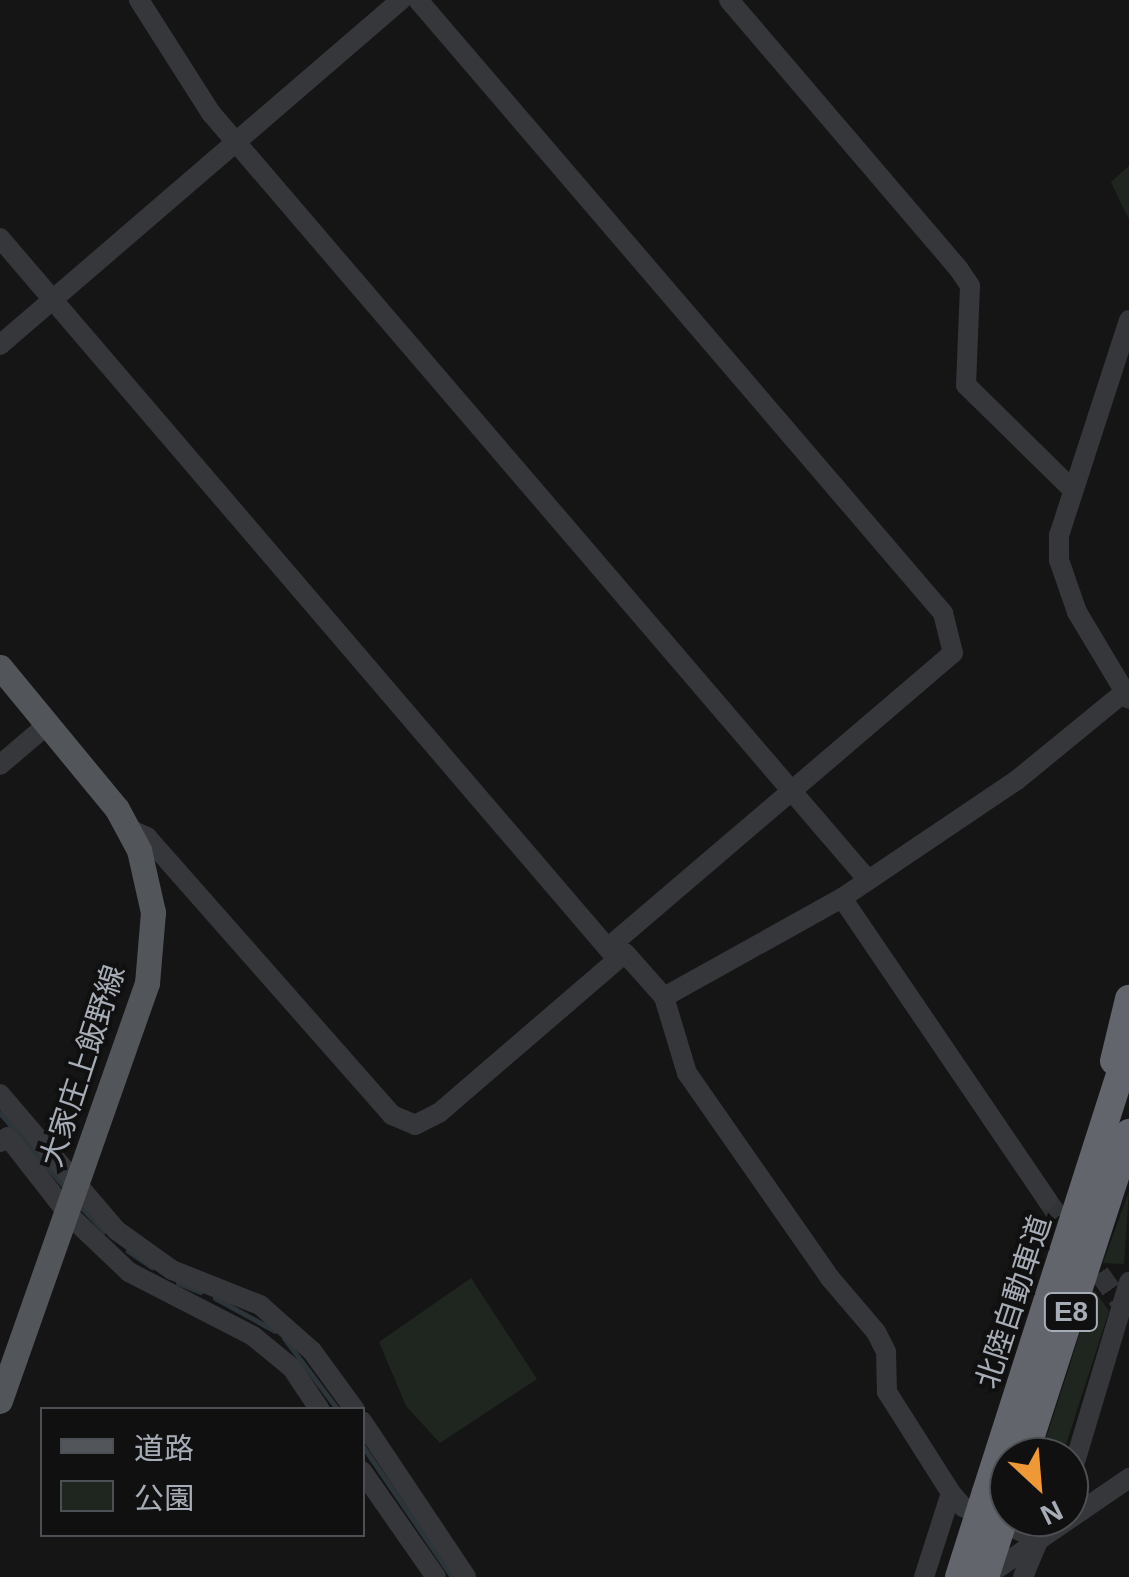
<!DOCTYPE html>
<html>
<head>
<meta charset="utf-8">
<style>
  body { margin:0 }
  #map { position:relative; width:1129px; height:1577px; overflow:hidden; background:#151516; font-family:Arial,"Noto Sans JP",sans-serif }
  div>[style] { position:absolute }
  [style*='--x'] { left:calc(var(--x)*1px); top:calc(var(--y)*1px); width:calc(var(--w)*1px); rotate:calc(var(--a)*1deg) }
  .green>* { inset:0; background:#1f261f }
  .stream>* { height:5px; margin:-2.5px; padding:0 2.5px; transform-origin:2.5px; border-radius:2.5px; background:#2b353a }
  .minor-tunnel>* { height:20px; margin-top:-10px; transform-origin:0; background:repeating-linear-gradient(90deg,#323336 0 20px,transparent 0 30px) }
  .minor>* { height:20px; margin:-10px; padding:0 10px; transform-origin:10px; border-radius:10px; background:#36373b }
  .major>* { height:25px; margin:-12.5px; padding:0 12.5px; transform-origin:12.5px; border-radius:12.5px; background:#52555a }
  .highway>* { height:28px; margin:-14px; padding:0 14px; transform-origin:14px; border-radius:14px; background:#62666c }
  .highway-bridge>* { height:28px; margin:-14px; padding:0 14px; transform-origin:14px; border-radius:14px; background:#62666c }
  span { translate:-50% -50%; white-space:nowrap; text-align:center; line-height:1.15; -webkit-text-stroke:8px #101011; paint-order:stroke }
  .shield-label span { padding:2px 8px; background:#101011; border:2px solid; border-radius:8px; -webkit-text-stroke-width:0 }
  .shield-label { font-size:28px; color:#a7adb6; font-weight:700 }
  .street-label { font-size:30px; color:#a7adb6 }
  .legend { position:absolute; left:40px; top:1407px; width:325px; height:130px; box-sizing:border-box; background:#101011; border:2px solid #4c4f53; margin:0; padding:12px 18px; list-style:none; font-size:30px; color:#a7adb6 }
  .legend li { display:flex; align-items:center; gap:20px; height:50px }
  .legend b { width:50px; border:2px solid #4c4f53 }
  .north { position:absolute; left:989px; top:1437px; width:100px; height:100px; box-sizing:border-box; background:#101011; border:2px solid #4c4f53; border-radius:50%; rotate:154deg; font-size:28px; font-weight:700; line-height:40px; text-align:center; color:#a7adb6 }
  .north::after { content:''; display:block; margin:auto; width:35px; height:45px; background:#ee9935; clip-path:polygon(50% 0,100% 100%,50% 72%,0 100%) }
</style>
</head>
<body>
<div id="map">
  <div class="green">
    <div style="clip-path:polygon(1129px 166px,1129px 220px,1111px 182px)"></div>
    <div style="clip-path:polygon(1129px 1191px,1124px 1264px,1103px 1263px)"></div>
    <div style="clip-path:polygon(471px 1278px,537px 1379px,440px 1443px,406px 1406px,379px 1342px)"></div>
    <div style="clip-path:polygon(1094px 1290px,1109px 1311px,1062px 1457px,1040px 1457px)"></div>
  </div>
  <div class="stream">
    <div style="--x:0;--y:1113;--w:102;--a:49"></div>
    <div style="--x:77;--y:1203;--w:39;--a:46"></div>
    <div style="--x:128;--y:1251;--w:29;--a:34"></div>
    <div style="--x:178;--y:1283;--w:24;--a:22"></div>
    <div style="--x:215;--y:1298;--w:68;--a:28.8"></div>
    <div style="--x:284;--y:1338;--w:90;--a:53.1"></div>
    <div style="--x:362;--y:1445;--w:160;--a:55.7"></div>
  </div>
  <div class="minor-tunnel">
    <div style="--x:1047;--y:1200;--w:129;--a:54.5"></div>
  </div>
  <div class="minor">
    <div style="--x:139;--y:0;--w:134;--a:57.5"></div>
    <div style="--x:211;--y:113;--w:1010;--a:49.42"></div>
    <div style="--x:418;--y:0;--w:807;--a:49.42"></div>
    <div style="--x:943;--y:613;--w:41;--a:76"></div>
    <div style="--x:953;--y:653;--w:454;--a:139.5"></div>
    <div style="--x:729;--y:0;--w:353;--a:49.5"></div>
    <div style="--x:958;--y:268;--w:22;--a:56"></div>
    <div style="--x:970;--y:286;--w:99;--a:92.3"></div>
    <div style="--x:966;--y:385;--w:148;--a:44.5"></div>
    <div style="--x:0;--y:238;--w:948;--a:49.45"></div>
    <div style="--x:1129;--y:320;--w:226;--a:108"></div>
    <div style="--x:1059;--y:535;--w:25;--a:90"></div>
    <div style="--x:1059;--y:560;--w:55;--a:70.9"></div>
    <div style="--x:1077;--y:612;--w:101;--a:59.1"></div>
    <div style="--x:0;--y:345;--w:529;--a:-40.71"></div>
    <div style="--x:0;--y:765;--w:63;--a:-40.5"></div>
    <div style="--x:129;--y:829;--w:20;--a:24"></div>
    <div style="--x:147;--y:837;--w:371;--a:48.6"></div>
    <div style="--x:392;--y:1115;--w:25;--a:23"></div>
    <div style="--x:415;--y:1125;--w:27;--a:-27"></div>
    <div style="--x:439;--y:1113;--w:245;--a:-40.7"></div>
    <div style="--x:625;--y:953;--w:59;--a:48.4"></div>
    <div style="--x:664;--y:997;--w:79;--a:73.2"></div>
    <div style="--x:687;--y:1073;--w:250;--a:55.1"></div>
    <div style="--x:830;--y:1278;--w:71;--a:49.6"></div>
    <div style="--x:876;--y:1332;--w:22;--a:63"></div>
    <div style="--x:886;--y:1352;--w:40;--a:88.6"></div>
    <div style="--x:887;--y:1392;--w:120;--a:57.6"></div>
    <div style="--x:951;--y:1493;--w:18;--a:49"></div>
    <div style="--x:963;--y:1507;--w:82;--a:22.8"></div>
    <div style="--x:842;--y:898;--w:365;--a:55.8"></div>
    <div style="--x:664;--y:997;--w:204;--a:-29.1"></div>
    <div style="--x:842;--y:898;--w:211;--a:-34"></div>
    <div style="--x:1017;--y:780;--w:134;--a:-39.3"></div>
    <div style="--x:0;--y:1094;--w:179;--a:49.5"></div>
    <div style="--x:116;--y:1230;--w:69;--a:35.5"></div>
    <div style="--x:172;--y:1270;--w:95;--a:21.7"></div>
    <div style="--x:260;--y:1305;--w:69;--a:41.5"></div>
    <div style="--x:312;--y:1351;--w:73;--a:53.9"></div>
    <div style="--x:0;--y:1142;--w:9;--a:-32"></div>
    <div style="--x:8;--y:1137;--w:99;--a:52"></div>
    <div style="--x:69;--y:1215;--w:83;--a:43.5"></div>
    <div style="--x:129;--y:1272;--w:140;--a:27.3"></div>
    <div style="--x:253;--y:1336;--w:50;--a:39.4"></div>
    <div style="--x:292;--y:1368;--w:50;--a:56.3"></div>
    <div style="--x:362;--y:1421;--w:187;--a:56.3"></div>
    <div style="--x:362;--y:1471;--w:129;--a:55.1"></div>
    <div style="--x:1069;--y:1482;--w:209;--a:-73.3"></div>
    <div style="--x:924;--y:1577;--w:88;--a:-72.2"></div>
    <div style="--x:985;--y:1577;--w:175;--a:-34.5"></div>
    <div style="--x:1023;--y:1577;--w:41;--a:-67.2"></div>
  </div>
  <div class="major">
    <div style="--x:0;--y:667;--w:184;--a:50.5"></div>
    <div style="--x:117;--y:809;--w:47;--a:61.8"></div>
    <div style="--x:139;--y:850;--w:64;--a:77.3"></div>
    <div style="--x:153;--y:912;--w:71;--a:94.8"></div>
    <div style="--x:147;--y:983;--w:443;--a:109.4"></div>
  </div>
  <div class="highway">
    <div style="--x:1114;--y:1061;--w:64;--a:-76.4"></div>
    <div style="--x:1024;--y:1457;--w:341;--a:-72"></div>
    <div style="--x:986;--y:1492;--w:468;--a:-72.2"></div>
  </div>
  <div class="highway-bridge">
    <div style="--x:959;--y:1577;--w:89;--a:-72.4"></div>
    <div style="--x:985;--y:1577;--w:78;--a:-72"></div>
  </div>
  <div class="shield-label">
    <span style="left:1071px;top:1312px">E8</span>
  </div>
  <div class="street-label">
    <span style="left:83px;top:1066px;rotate:-72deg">大家庄上飯野線</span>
    <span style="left:1014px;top:1302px;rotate:-72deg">北陸自動車道</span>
  </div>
  <ul class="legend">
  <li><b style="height:12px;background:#52555a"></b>道路</li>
  <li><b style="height:28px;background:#1f261f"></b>公園</li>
  </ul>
  <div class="north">N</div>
</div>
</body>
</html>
